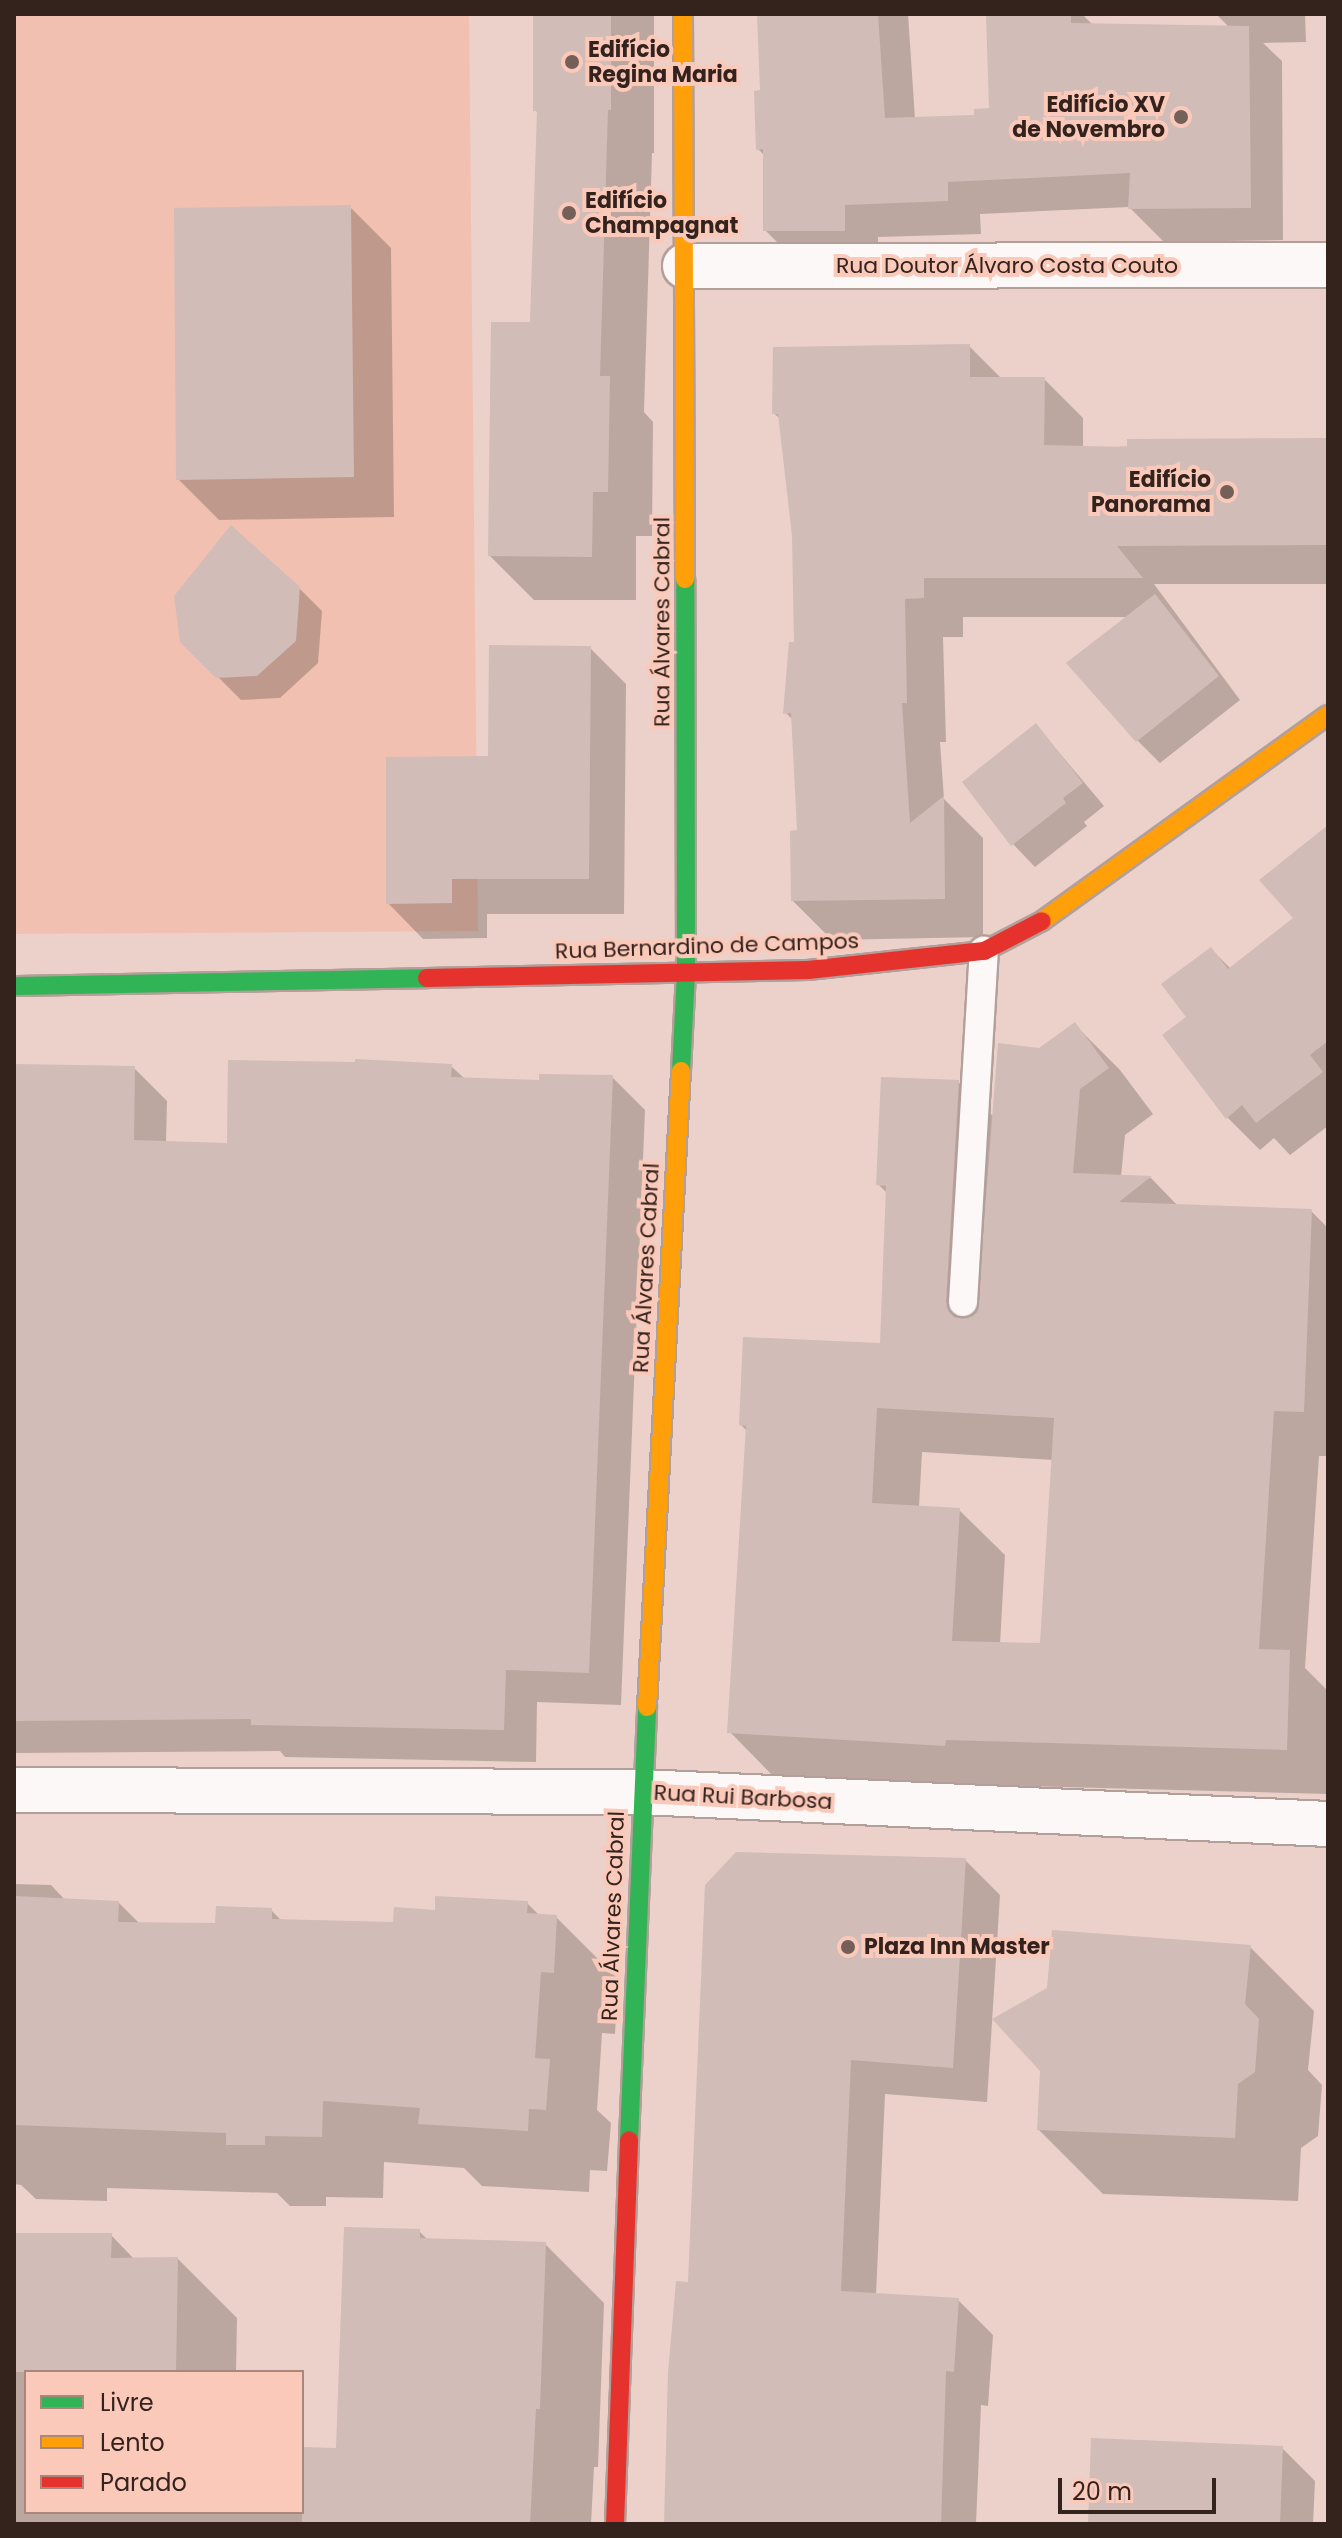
<!DOCTYPE html>
<html>
<head>
<meta charset="utf-8">
<style>
  body { margin:0 }
  #map { position:relative; width:1342px; height:2538px; overflow:hidden; background:#ebd1c9; font-family:Poppins,sans-serif }
  div>[style] { position:absolute }
  [style*='--x'] { left:calc(var(--x)*1px); top:calc(var(--y)*1px); width:calc(var(--w)*1px); rotate:calc(var(--a)*1deg) }
  .green>* { inset:0; background:#f1c0b1 }
  .shadow>* { inset:0; background:#0003 }
  .building>* { inset:0; background:#d1bcb8 }
  .roads { filter:drop-shadow(2px 0 #b39f99) drop-shadow(-2px 0 #b39f99) drop-shadow(0 2px #b39f99) drop-shadow(0 -2px #b39f99) }
  .lane>* { height:28px; margin:-14px; padding:0 14px; transform-origin:14px; border-radius:14px; background:#fcf8f7 }
  .street>* { height:44px; margin:-22px; padding:0 22px; transform-origin:22px; border-radius:22px; background:#fcf8f7 }
  .fast>* { height:18px; margin:-9px; padding:0 9px; transform-origin:9px; border-radius:9px; background:#30b455 }
  .slow>* { height:18px; margin:-9px; padding:0 9px; transform-origin:9px; border-radius:9px; background:#ff9f0a }
  .jam>* { height:18px; margin:-9px; padding:0 9px; transform-origin:9px; border-radius:9px; background:#e5322d }
  .dots>* { width:22px; height:22px; translate:-50% -50%; box-sizing:border-box; border:4px solid #fac9ba; border-radius:50% }
  span { translate:-50% -50%; white-space:nowrap; text-align:center; line-height:1.15; -webkit-text-stroke:8px #fac9ba; paint-order:stroke }
  .poi-label { font-size:22px; color:#34221d; font-weight:700 }
  .left { translate:0 -50%; text-align:left }
  .right { translate:-100% -50%; text-align:right }
  .street-label { font-size:22px; color:#34221d }
  .frame { position:absolute; inset:0; border:16px solid #34221d; pointer-events:none }
  .legend { position:absolute; left:24px; top:2370px; width:280px; height:144px; box-sizing:border-box; background:#fac9ba; border:2px solid #ab867b; margin:0; padding:10px 14px; list-style:none; font-size:24px; color:#34221d }
  .legend li { display:flex; align-items:center; gap:16px; height:40px }
  .legend b { width:40px; border:2px solid #ab867b }
  .scale { position:absolute; left:1058px; top:2478px; width:158px; height:36px; box-sizing:border-box; border:4px solid #34221d; border-top:0; padding-left:10px; font-size:24px; line-height:28px; white-space:nowrap; color:#34221d; -webkit-text-stroke:6px #fac9ba; paint-order:stroke }
</style>
</head>
<body>
<div id="map">
  <div class="green">
    <div style="clip-path:polygon(14px 14px,469px 14px,478px 931px,14px 934px)"></div>
  </div>
  <div class="shadow">
    <div style="clip-path:polygon(535px 14px,654px 14px,654px 153px,652px 153px,644px 412px,653px 422px,652px 536px,636px 536px,636px 600px,534px 600px,490px 556px,532px 324px,539px 114px,535px 110px)"></div>
    <div style="clip-path:polygon(759px 14px,908px 14px,915px 119px,976px 117px,991px 110px,988px 14px,1082px 14px,1093px 25px,1230px 28px,1216px 14px,1305px 14px,1306px 42px,1263px 43px,1282px 61px,1283px 240px,1164px 242px,1129px 207px,980px 214px,981px 234px,878px 237px,878px 263px,799px 264px,765px 230px,765px 156px,758px 149px,762px 92px)"></div>
    <div style="clip-path:polygon(350px 207px,391px 248px,394px 517px,219px 520px,178px 479px)"></div>
    <div style="clip-path:polygon(969px 346px,1002px 379px,1044px 379px,1083px 418px,1083px 448px,1328px 440px,1328px 584px,1154px 584px,1240px 700px,1160px 763px,1137px 740px,1128px 617px,963px 617px,963px 637px,943px 637px,946px 742px,940px 742px,944px 799px,983px 838px,983px 937px,832px 940px,793px 901px,799px 832px,794px 721px,786px 713px,796px 644px,794px 535px,781px 420px,774px 413px)"></div>
    <div style="clip-path:polygon(299px 588px,322px 611px,318px 663px,280px 698px,241px 700px,182px 641px)"></div>
    <div style="clip-path:polygon(590px 648px,626px 684px,624px 914px,487px 914px,487px 938px,423px 939px,388px 903px)"></div>
    <div style="clip-path:polygon(1036px 725px,1104px 806px,1084px 822px,1087px 826px,1035px 867px,1013px 844px)"></div>
    <div style="clip-path:polygon(1328px 827px,1328px 1126px,1290px 1155px,1274px 1138px,1260px 1150px,1227px 1117px,1188px 1017px,1211px 949px,1231px 969px,1296px 919px)"></div>
    <div style="clip-path:polygon(evenodd,1075px 1025px,1120px 1070px,1153px 1114px,1125px 1135px,1121px 1177px,1151px 1178px,1178px 1206px,1311px 1211px,1328px 1228px,1328px 1456px,1319px 1456px,1305px 1668px,1328px 1691px,1328px 1794px,991px 1785px,990px 1790px,775px 1778px,730px 1732px,748px 1432px,741px 1425px,882px 1345px,888px 1194px,878px 1184px,958px 1082px,995px 1118px,1040px 1050px,1075px 1025px,922px 1452px,1054px 1460px,1042px 1645px,1000px 1644px,1005px 1555px,959px 1510px,919px 1507px,922px 1452px)"></div>
    <div style="clip-path:polygon(14px 1066px,134px 1068px,167px 1101px,166px 1143px,229px 1145px,451px 1066px,465px 1079px,541px 1082px,612px 1077px,645px 1110px,621px 1705px,537px 1702px,536px 1762px,285px 1757px,280px 1751px,14px 1753px)"></div>
    <div style="clip-path:polygon(965px 1860px,1000px 1895px,987px 2102px,885px 2094px,876px 2295px,958px 2300px,993px 2335px,988px 2406px,981px 2405px,976px 2524px,666px 2524px,690px 2284px)"></div>
    <div style="clip-path:polygon(14px 1884px,51px 1885px,66px 1901px,119px 1903px,140px 1924px,217px 1925px,271px 1910px,283px 1922px,395px 1924px,436px 1912px,527px 1903px,540px 1916px,556px 1917px,618px 1979px,615px 2034px,602px 2033px,597px 2110px,611px 2123px,607px 2171px,590px 2170px,589px 2192px,482px 2186px,464px 2168px,384px 2162px,383px 2198px,326px 2197px,326px 2206px,290px 2206px,277px 2193px,107px 2188px,107px 2201px,36px 2199px,21px 2185px,14px 2184px)"></div>
    <div style="clip-path:polygon(1250px 1947px,1314px 2011px,1308px 2070px,1322px 2085px,1318px 2136px,1301px 2148px,1298px 2201px,1103px 2194px,1039px 2130px)"></div>
    <div style="clip-path:polygon(419px 2231px,428px 2240px,545px 2244px,604px 2303px,598px 2467px,594px 2467px,591px 2524px,14px 2524px,14px 2235px,111px 2235px,135px 2260px,178px 2259px,237px 2318px,236px 2372px,26px 2372px,26px 2512px,302px 2512px,302px 2449px,338px 2451px)"></div>
    <div style="clip-path:polygon(1282px 2448px,1315px 2481px,1313px 2524px,1090px 2524px)"></div>
  </div>
  <div class="building">
    <div style="clip-path:polygon(533px 14px,611px 14px,611px 110px,608px 110px,600px 376px,610px 376px,608px 492px,593px 492px,592px 557px,488px 556px,491px 322px,530px 322px,537px 111px,533px 111px)"></div>
    <div style="clip-path:polygon(757px 14px,878px 14px,885px 118px,974px 115px,974px 109px,989px 108px,986px 14px,1071px 14px,1071px 23px,1249px 26px,1251px 208px,1128px 209px,1130px 173px,948px 182px,948px 201px,845px 205px,845px 231px,763px 231px,763px 149px,756px 150px,754px 91px,760px 90px)"></div>
    <div style="clip-path:polygon(351px 205px,354px 477px,176px 480px,174px 208px)"></div>
    <div style="clip-path:polygon(970px 344px,970px 377px,1045px 377px,1044px 445px,1127px 447px,1127px 439px,1328px 438px,1328px 545px,1117px 546px,1143px 578px,924px 578px,924px 598px,905px 599px,907px 703px,902px 703px,910px 823px,944px 796px,945px 899px,791px 901px,790px 831px,797px 830px,791px 713px,783px 714px,789px 642px,794px 642px,792px 536px,778px 414px,772px 414px,773px 347px)"></div>
    <div style="clip-path:polygon(231px 525px,300px 587px,296px 641px,257px 676px,216px 678px,180px 642px,174px 596px)"></div>
    <div style="clip-path:polygon(1155px 594px,1219px 676px,1136px 742px,1066px 663px)"></div>
    <div style="clip-path:polygon(489px 645px,591px 646px,589px 879px,452px 879px,452px 903px,386px 904px,386px 757px,488px 756px)"></div>
    <div style="clip-path:polygon(1036px 723px,1083px 783px,1063px 798px,1066px 803px,1011px 846px,962px 782px)"></div>
    <div style="clip-path:polygon(1328px 825px,1328px 1041px,1310px 1055px,1323px 1072px,1256px 1123px,1242px 1105px,1226px 1119px,1162px 1035px,1186px 1017px,1161px 984px,1211px 947px,1228px 969px,1293px 918px,1259px 880px)"></div>
    <div style="clip-path:polygon(evenodd,1075px 1022px,1109px 1068px,1080px 1089px,1073px 1173px,1152px 1176px,1119px 1202px,1312px 1209px,1304px 1412px,1274px 1411px,1259px 1649px,1290px 1650px,1287px 1750px,946px 1740px,945px 1746px,727px 1733px,746px 1426px,739px 1425px,743px 1337px,880px 1343px,886px 1186px,876px 1185px,881px 1077px,959px 1080px,946px 1302px,954px 1317px,963px 1319px,977px 1312px,998px 1043px,1039px 1048px,1075px 1022px,877px 1408px,1054px 1418px,1040px 1643px,952px 1641px,960px 1508px,872px 1503px,877px 1408px)"></div>
    <div style="clip-path:polygon(355px 1059px,452px 1064px,451px 1077px,539px 1080px,539px 1074px,613px 1075px,589px 1673px,506px 1670px,504px 1730px,251px 1725px,251px 1719px,14px 1721px,14px 1064px,135px 1066px,134px 1140px,227px 1143px,228px 1060px,355px 1062px)"></div>
    <div style="clip-path:polygon(736px 1852px,966px 1858px,953px 2068px,851px 2060px,841px 2291px,959px 2298px,954px 2372px,946px 2371px,941px 2524px,664px 2524px,668px 2373px,676px 2281px,688px 2282px,705px 1885px)"></div>
    <div style="clip-path:polygon(14px 1896px,119px 1901px,118px 1922px,215px 1923px,216px 1906px,272px 1908px,272px 1919px,393px 1922px,394px 1907px,435px 1910px,435px 1896px,528px 1901px,527px 1913px,557px 1915px,554px 1973px,541px 1972px,535px 2058px,550px 2059px,546px 2110px,529px 2109px,528px 2131px,418px 2124px,420px 2108px,323px 2101px,322px 2137px,265px 2136px,265px 2145px,226px 2145px,226px 2133px,14px 2125px)"></div>
    <div style="clip-path:polygon(1052px 1930px,1251px 1945px,1245px 2004px,1259px 2019px,1255px 2072px,1238px 2084px,1235px 2138px,1037px 2130px,1040px 2071px,992px 2019px,1047px 1988px)"></div>
    <div style="clip-path:polygon(344px 2227px,420px 2229px,420px 2238px,546px 2242px,540px 2409px,536px 2409px,530px 2524px,302px 2524px,302px 2447px,336px 2448px)"></div>
    <div style="clip-path:polygon(14px 2233px,112px 2233px,111px 2258px,178px 2257px,176px 2372px,14px 2372px)"></div>
    <div style="clip-path:polygon(1091px 2438px,1283px 2446px,1280px 2524px,1088px 2524px)"></div>
  </div>
  <div class="roads">
    <div class="lane">
      <div style="--x:963;--y:1302;--w:352;--a:-86.6"></div>
    </div>
    <div class="street">
      <div style="--x:685;--y:266;--w:643;--a:-0.09"></div>
      <div style="--x:14;--y:1790;--w:628;--a:0.18"></div>
      <div style="--x:642;--y:1792;--w:687;--a:2.67"></div>
    </div>
    <div class="fast">
      <div style="--x:14;--y:986;--w:413;--a:-1.1"></div>
      <div style="--x:681;--y:1071;--w:98;--a:-87.1"></div>
      <div style="--x:686;--y:973;--w:394;--a:-90.1"></div>
      <div style="--x:629;--y:2140;--w:433;--a:-87.6"></div>
    </div>
    <div class="slow">
      <div style="--x:683;--y:14;--w:565;--a:89.8"></div>
      <div style="--x:1042;--y:921;--w:352;--a:-35.8"></div>
      <div style="--x:647;--y:1707;--w:637;--a:-86.94"></div>
    </div>
    <div class="jam">
      <div style="--x:427;--y:978;--w:381;--a:-1.2"></div>
      <div style="--x:808;--y:970;--w:177;--a:-6.2"></div>
      <div style="--x:984;--y:951;--w:65;--a:-27.3"></div>
      <div style="--x:615;--y:2524;--w:384;--a:-87.9"></div>
    </div>
  </div>
  <div class="dots">
    <div style="left:572px;top:62px;background:#745f59"></div>
    <div style="left:1181px;top:117px;background:#745f59"></div>
    <div style="left:569px;top:213px;background:#745f59"></div>
    <div style="left:1227px;top:492px;background:#745f59"></div>
    <div style="left:848px;top:1947px;background:#745f59"></div>
  </div>
  <div class="poi-label">
    <span class="left" style="left:588px;top:62px">Edifício<br>Regina Maria</span>
    <span class="right" style="left:1165px;top:117px">Edifício XV<br>de Novembro</span>
    <span class="left" style="left:585px;top:213px">Edifício<br>Champagnat</span>
    <span class="right" style="left:1211px;top:492px">Edifício<br>Panorama</span>
    <span class="left" style="left:864px;top:1947px">Plaza Inn Master</span>
  </div>
  <div class="street-label">
    <span style="left:1007px;top:266px">Rua Doutor Álvaro Costa Couto</span>
    <span style="left:662px;top:622px;rotate:-90deg">Rua Álvares Cabral</span>
    <span style="left:707px;top:946px;rotate:-2deg">Rua Bernardino de Campos</span>
    <span style="left:646px;top:1268px;rotate:-87deg">Rua Álvares Cabral</span>
    <span style="left:743px;top:1797px;rotate:3deg">Rua Rui Barbosa</span>
    <span style="left:613px;top:1916px;rotate:-88deg">Rua Álvares Cabral</span>
  </div>
  <div class="frame"></div>
  <ul class="legend">
  <li><b style="height:10px;background:#30b455"></b>Livre</li>
  <li><b style="height:10px;background:#ff9f0a"></b>Lento</li>
  <li><b style="height:10px;background:#e5322d"></b>Parado</li>
  </ul>
  <div class="scale">20 m</div>
</div>
</body>
</html>
